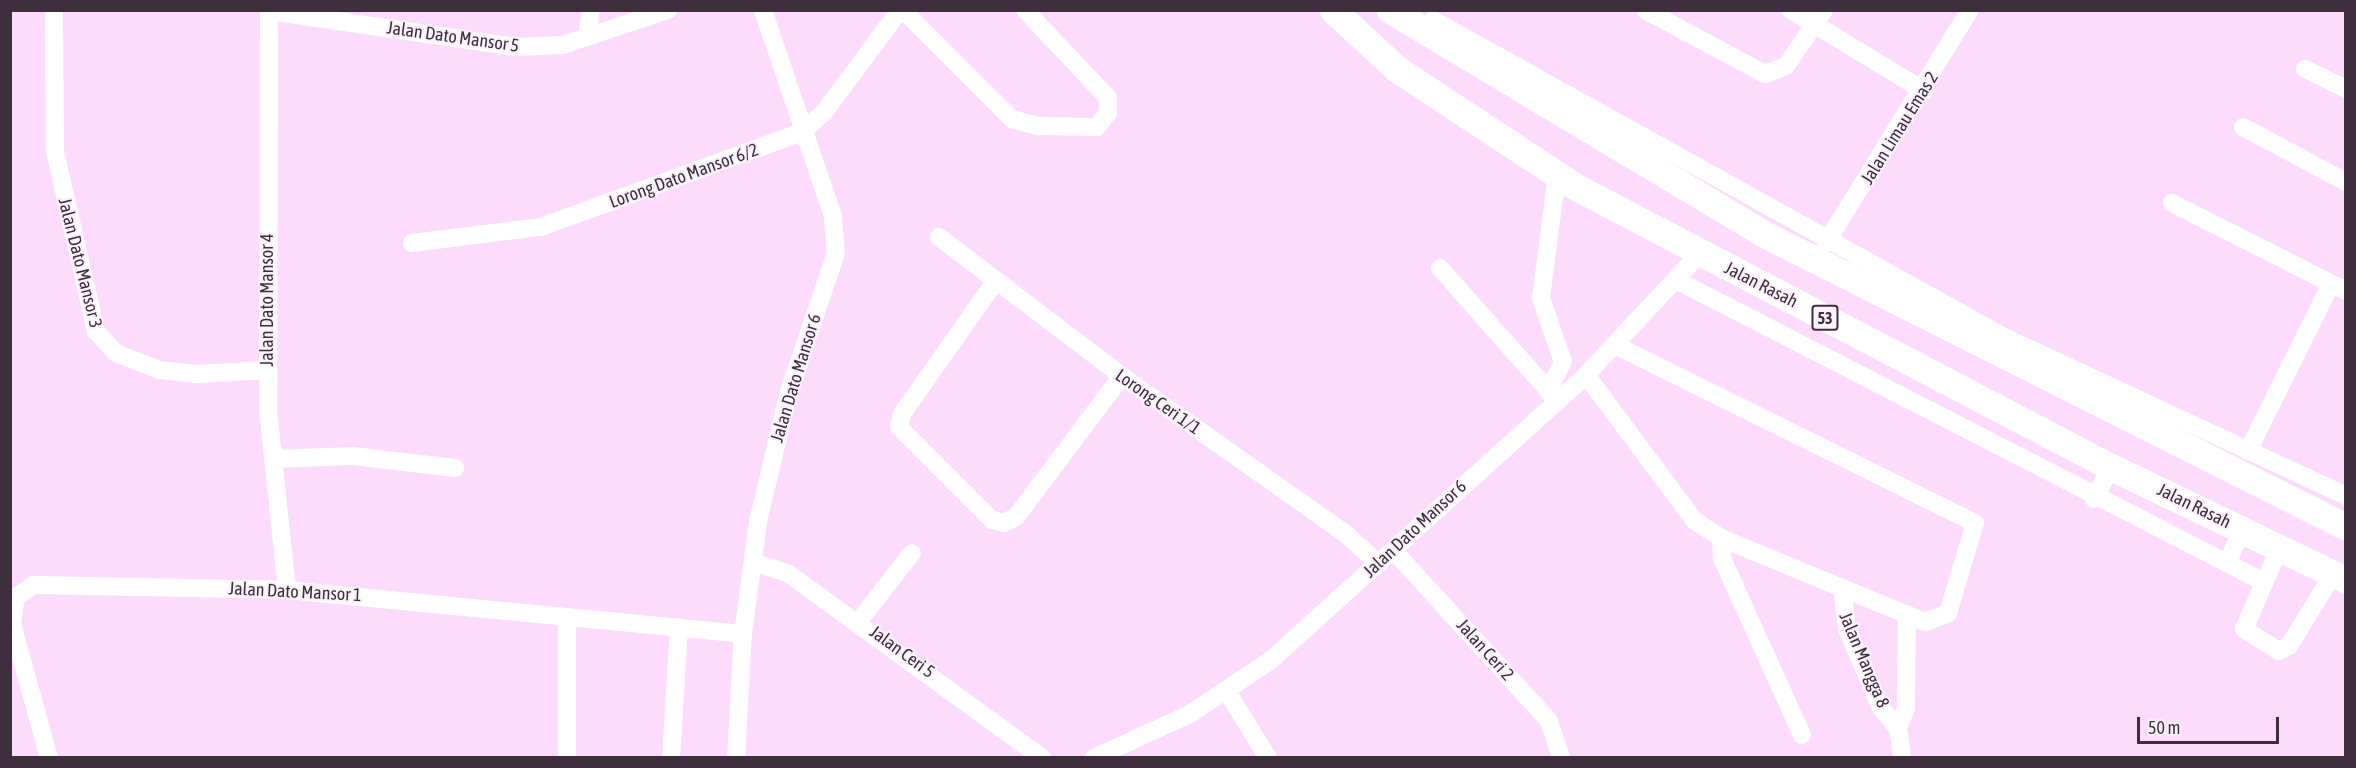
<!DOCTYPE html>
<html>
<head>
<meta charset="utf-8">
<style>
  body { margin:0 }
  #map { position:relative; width:2356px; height:768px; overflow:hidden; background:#fcdbfc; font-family:"Asap Condensed",sans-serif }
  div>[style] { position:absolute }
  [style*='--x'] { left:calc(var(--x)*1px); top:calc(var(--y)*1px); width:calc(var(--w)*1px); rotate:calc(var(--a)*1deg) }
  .minor>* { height:18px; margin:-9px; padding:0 9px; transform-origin:9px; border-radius:9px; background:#fff }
  .highway>* { height:27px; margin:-13.5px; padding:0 13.5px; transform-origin:13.5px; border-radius:13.5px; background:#fff }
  span { translate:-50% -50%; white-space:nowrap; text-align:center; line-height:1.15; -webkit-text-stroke:4.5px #faf2fa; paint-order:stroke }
  .shield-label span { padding:2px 4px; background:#faf2fa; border:2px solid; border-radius:4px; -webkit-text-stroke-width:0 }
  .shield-label { font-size:16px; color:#3e2e3e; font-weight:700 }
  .street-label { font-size:18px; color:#3e2e3e }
  .frame { position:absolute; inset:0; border:12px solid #3e2e3e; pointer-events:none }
  .scale { position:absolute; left:2137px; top:717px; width:142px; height:27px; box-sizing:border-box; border:3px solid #3e2e3e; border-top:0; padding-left:8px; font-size:18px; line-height:21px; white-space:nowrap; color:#3e2e3e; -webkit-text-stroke:4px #faf2fa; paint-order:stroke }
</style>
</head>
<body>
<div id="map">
  <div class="minor">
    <div style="--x:54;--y:10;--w:141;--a:89.6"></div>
    <div style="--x:55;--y:151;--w:185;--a:77.2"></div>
    <div style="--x:96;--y:331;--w:30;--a:48"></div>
    <div style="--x:116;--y:353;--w:46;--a:21.6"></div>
    <div style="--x:159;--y:370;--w:39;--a:6"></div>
    <div style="--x:198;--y:374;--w:70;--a:-3.3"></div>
    <div style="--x:269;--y:10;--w:399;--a:90.1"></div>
    <div style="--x:268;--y:409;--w:182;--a:84"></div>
    <div style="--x:903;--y:10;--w:154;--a:45"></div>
    <div style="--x:1012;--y:119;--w:28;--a:15"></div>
    <div style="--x:1039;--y:126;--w:58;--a:1"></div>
    <div style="--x:1097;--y:127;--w:18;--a:-52"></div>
    <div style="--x:1108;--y:113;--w:15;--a:-90"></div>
    <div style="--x:1108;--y:98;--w:121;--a:-133.3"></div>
    <div style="--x:1645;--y:10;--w:136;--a:28.1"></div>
    <div style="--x:1765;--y:74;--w:22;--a:-21"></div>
    <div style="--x:1786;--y:66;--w:68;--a:-55.8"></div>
    <div style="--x:1791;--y:10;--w:156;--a:31.3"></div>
    <div style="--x:269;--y:11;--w:249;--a:8.3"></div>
    <div style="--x:515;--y:47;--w:48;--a:-2.4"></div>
    <div style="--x:563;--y:45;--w:111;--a:-18.4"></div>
    <div style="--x:1433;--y:20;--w:653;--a:29.04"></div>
    <div style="--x:2004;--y:337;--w:377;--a:24.9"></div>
    <div style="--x:587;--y:37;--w:27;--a:-82"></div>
    <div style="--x:2305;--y:69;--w:46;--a:26"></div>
    <div style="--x:2243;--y:127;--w:117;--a:28.1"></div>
    <div style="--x:2172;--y:203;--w:195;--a:26.8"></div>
    <div style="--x:939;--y:237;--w:230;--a:37.2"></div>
    <div style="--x:1122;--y:376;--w:276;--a:35.2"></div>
    <div style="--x:1347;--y:535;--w:43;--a:42.2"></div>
    <div style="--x:412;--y:243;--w:130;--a:-7.1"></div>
    <div style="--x:541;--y:227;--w:278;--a:-20"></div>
    <div style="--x:802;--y:132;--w:31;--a:-42"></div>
    <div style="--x:825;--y:111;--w:126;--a:-53.4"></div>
    <div style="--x:1826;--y:243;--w:274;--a:-58.3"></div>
    <div style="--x:1440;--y:268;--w:172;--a:48.5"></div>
    <div style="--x:1678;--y:281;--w:617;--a:27.19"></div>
    <div style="--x:2227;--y:563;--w:36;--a:-66"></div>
    <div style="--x:995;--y:282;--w:161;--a:125.2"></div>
    <div style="--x:902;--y:414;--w:13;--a:103"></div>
    <div style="--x:899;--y:427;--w:132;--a:45"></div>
    <div style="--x:992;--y:520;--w:12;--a:14"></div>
    <div style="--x:1004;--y:523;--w:13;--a:-27"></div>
    <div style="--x:1016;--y:517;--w:176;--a:-53.1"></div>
    <div style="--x:1586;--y:375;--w:182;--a:53.3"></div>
    <div style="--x:1695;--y:521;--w:31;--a:33"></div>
    <div style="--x:1721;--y:538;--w:221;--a:22.4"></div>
    <div style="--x:1925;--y:622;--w:25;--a:-21"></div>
    <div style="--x:1948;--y:613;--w:94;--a:-73.3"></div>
    <div style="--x:1975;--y:523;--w:402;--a:-153.7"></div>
    <div style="--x:1548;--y:391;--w:33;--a:-63"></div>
    <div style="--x:1563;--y:362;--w:68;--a:-109"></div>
    <div style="--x:1541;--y:298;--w:124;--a:-82.6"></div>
    <div style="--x:2248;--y:451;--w:186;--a:-63.6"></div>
    <div style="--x:273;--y:459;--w:80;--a:-2.1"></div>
    <div style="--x:353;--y:456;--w:103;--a:6.7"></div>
    <div style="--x:2094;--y:499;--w:36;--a:-62"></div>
    <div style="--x:1721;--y:538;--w:20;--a:87"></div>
    <div style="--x:1722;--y:558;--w:194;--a:65.7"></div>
    <div style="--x:2279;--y:549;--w:87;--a:113.6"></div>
    <div style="--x:2244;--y:629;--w:41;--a:32.2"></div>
    <div style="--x:2279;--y:651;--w:11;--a:-27"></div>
    <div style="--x:2289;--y:646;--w:84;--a:-58.6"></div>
    <div style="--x:1394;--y:551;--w:230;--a:47.6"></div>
    <div style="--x:1549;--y:721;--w:39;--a:72"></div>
    <div style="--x:753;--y:562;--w:38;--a:18"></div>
    <div style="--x:789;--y:574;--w:313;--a:36"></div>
    <div style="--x:2227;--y:563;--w:42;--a:27.2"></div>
    <div style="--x:1842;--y:588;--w:41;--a:83"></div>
    <div style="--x:1847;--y:629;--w:86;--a:66.7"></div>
    <div style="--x:1881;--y:708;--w:26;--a:50"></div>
    <div style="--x:1898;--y:728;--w:22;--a:-68"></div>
    <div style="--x:1906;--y:708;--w:94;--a:-89.4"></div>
    <div style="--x:567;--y:617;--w:141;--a:90"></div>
    <div style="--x:859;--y:621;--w:86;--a:-52.1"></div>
    <div style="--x:1228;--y:693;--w:76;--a:58.4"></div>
    <div style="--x:1898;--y:728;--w:30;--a:82"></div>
    <div style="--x:49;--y:758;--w:139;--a:-105.4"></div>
    <div style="--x:12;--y:624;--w:27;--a:-82"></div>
    <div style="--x:16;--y:597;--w:22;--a:-34"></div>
    <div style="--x:34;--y:585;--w:253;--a:1.1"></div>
    <div style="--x:287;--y:590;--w:458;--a:5.5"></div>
    <div style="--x:671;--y:758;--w:131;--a:-86.5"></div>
    <div style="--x:736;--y:758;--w:124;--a:-86.8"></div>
    <div style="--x:743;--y:634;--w:113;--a:-82.4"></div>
    <div style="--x:758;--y:522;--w:130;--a:-76.7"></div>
    <div style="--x:788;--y:395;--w:150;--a:-71.3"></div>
    <div style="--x:836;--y:253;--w:37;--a:-95"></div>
    <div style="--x:833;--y:216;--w:218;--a:-108.8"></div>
    <div style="--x:1094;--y:758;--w:106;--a:-24.6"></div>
    <div style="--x:1190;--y:714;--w:97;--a:-33.7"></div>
    <div style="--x:1271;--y:660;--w:425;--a:-42.1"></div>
    <div style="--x:1586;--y:375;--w:167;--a:-46.9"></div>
  </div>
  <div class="highway">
    <div style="--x:1333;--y:10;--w:87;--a:42.7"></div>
    <div style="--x:1397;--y:69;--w:214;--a:33.4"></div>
    <div style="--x:1576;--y:187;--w:604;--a:27.63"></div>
    <div style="--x:2111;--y:467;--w:261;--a:25.7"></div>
    <div style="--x:1390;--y:10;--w:434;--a:30.9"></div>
    <div style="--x:1762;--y:233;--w:654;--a:26.72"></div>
  </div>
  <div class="shield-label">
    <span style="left:1825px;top:318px">53</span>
  </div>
  <div class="street-label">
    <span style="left:453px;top:37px;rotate:8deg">Jalan Dato Mansor 5</span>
    <span style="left:1900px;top:128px;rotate:-58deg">Jalan Limau Emas 2</span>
    <span style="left:684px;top:176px;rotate:-20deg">Lorong Dato Mansor 6/2</span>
    <span style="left:80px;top:263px;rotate:76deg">Jalan Dato Mansor 3</span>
    <span style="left:1761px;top:285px;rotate:27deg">Jalan Rasah</span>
    <span style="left:267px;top:300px;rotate:-90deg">Jalan Dato Mansor 4</span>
    <span style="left:796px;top:378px;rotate:-73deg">Jalan Dato Mansor 6</span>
    <span style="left:1158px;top:402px;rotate:35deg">Lorong Ceri 1/1</span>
    <span style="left:2194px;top:506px;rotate:26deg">Jalan Rasah</span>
    <span style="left:1415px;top:529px;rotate:-43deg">Jalan Dato Mansor 6</span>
    <span style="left:295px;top:592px;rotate:3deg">Jalan Dato Mansor 1</span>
    <span style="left:1485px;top:650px;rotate:48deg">Jalan Ceri 2</span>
    <span style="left:902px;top:652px;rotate:36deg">Jalan Ceri 5</span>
    <span style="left:1864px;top:660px;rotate:67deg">Jalan Mangga 8</span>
  </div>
  <div class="frame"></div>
  <div class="scale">50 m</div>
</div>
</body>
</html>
